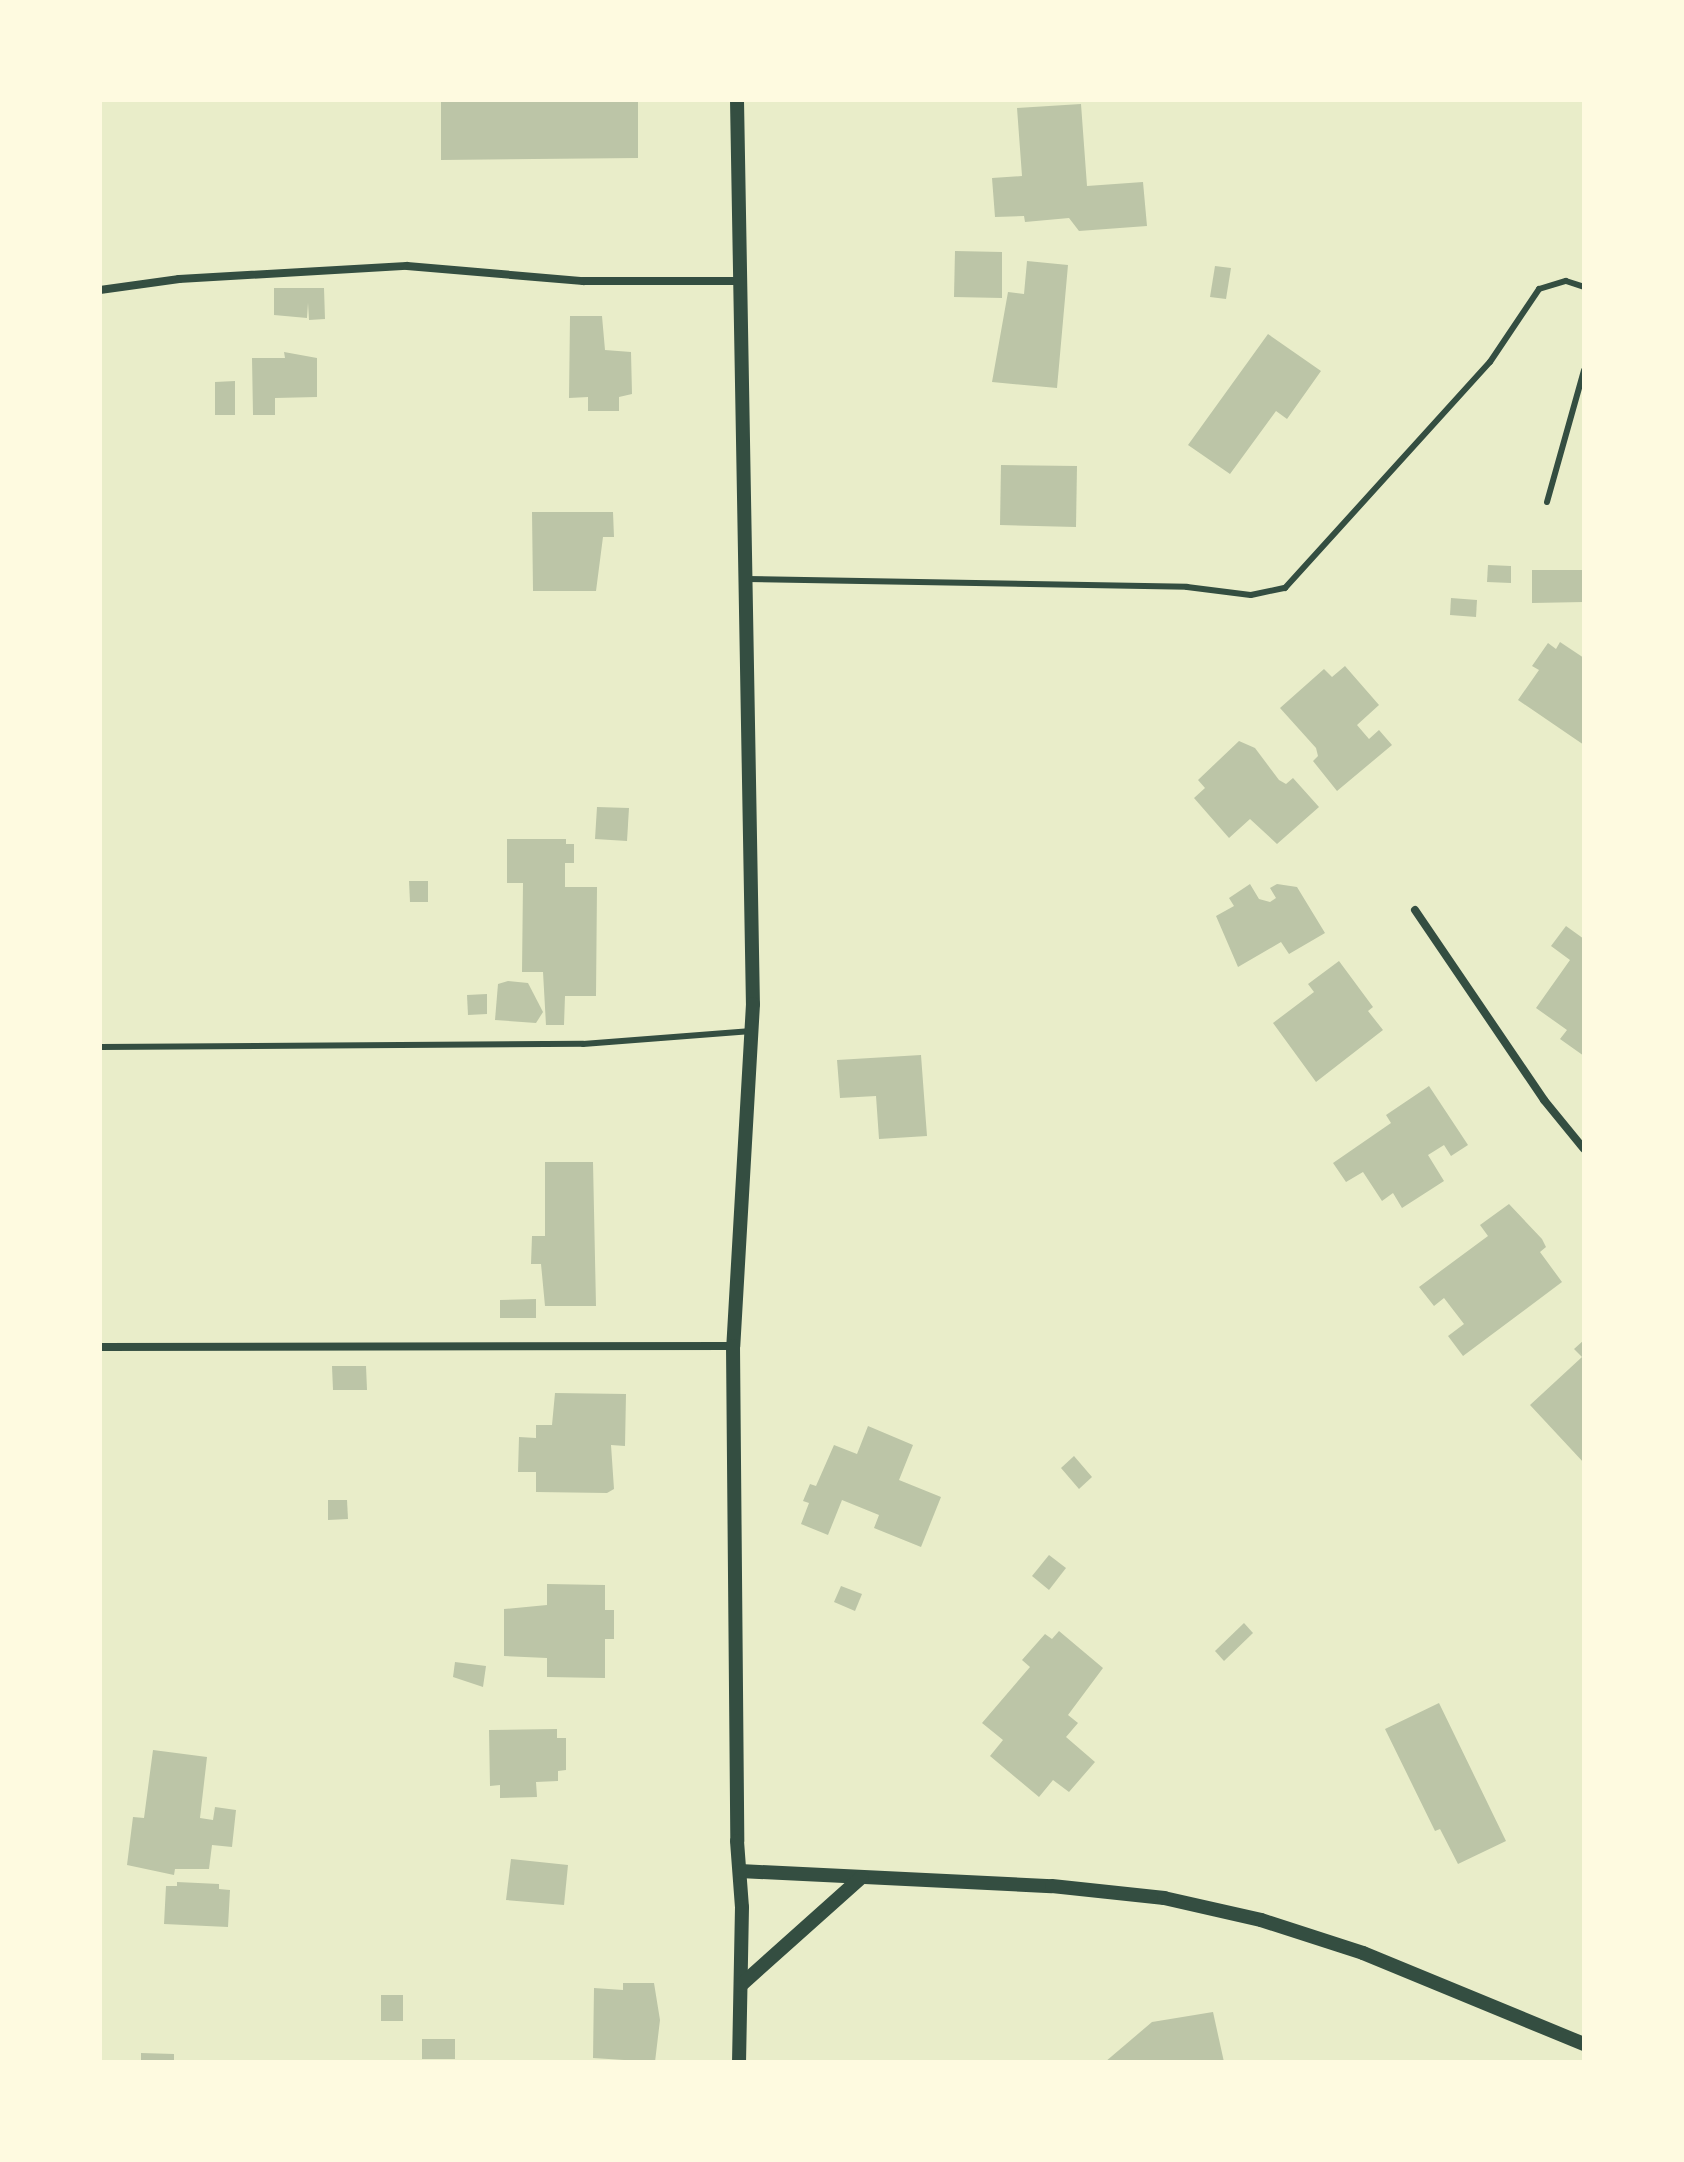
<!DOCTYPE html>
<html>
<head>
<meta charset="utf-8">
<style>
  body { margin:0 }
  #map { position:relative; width:1684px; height:2162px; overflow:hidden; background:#e9edc9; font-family:"Playfair Display",serif }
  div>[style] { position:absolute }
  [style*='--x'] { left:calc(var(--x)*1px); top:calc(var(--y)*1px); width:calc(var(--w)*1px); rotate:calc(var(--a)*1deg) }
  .building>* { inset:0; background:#bcc5a7 }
  .service>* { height:6px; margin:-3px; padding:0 3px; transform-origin:3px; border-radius:3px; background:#344e41 }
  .minor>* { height:8px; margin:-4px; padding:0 4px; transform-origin:4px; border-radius:4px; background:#344e41 }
  .tertiary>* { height:14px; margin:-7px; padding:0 7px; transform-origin:7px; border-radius:7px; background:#344e41 }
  span { translate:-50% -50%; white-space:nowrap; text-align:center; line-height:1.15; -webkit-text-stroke:6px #fefae0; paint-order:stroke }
  .frame { position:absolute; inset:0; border:102px solid #fefae0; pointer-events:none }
</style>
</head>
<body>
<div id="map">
  <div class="building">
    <div style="clip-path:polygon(441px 100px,638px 100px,638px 158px,441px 160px)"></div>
    <div style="clip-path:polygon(1081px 104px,1087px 186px,1143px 182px,1147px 226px,1079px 231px,1069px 218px,1025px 222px,1024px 216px,995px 217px,992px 178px,1022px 176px,1017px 108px)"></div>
    <div style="clip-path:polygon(955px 251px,1002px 252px,1002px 298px,954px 297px)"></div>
    <div style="clip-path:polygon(1027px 261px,1068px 265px,1057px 388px,992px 382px,1008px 292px,1024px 294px)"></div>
    <div style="clip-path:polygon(1215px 266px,1231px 268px,1226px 299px,1210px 297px)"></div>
    <div style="clip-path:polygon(274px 288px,324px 288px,325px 319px,309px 320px,308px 303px,307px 318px,274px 315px)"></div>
    <div style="clip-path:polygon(570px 316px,602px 316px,605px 350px,631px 352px,632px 394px,619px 397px,619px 411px,588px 411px,588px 397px,569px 398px)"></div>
    <div style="clip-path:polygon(1268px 334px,1321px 371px,1287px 419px,1276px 411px,1230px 474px,1188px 445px)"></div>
    <div style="clip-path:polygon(284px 352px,317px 358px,317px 397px,275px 398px,275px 415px,253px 415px,252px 358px,285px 358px)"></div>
    <div style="clip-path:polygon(235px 381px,235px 415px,215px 415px,215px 382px)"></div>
    <div style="clip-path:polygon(1001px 465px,1077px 466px,1076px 527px,1000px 525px)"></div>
    <div style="clip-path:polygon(532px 512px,613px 512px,614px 537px,603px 537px,596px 591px,533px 591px)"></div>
    <div style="clip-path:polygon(1488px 565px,1511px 566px,1511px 583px,1487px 582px)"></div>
    <div style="clip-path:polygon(1532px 570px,1584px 570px,1584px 602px,1532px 603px)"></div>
    <div style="clip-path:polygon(1451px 598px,1477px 600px,1476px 617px,1450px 615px)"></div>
    <div style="clip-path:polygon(1560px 642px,1584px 658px,1584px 745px,1518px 700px,1539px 670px,1532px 666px,1548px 643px,1556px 649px)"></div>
    <div style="clip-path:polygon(1345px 666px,1379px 705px,1357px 725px,1369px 739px,1379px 730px,1392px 745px,1337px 791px,1313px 761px,1318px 756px,1316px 748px,1280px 708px,1324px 669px,1332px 677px)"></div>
    <div style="clip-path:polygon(1239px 741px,1255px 748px,1279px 780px,1286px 784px,1293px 778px,1319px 807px,1277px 844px,1250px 819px,1229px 838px,1194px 798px,1205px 788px,1198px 780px)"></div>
    <div style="clip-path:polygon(597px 807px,629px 808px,627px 841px,595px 839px)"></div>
    <div style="clip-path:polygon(507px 839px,566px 839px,566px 844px,574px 844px,574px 863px,565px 863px,565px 887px,597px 887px,596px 996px,565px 996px,564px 1025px,546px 1025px,543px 972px,522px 972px,523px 883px,507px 883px)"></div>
    <div style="clip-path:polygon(409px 881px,428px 881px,428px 902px,410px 902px)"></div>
    <div style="clip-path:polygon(1250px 884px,1259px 899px,1270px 902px,1276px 898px,1270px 888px,1277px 884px,1297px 887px,1325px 933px,1289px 954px,1281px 942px,1238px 967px,1216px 916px,1234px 906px,1229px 898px)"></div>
    <div style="clip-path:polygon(1566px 926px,1584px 939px,1584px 1056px,1560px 1039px,1567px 1030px,1536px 1008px,1570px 960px,1551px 946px)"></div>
    <div style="clip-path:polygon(1339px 961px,1373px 1007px,1368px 1011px,1383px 1030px,1316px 1082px,1273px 1023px,1314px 992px,1308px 984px)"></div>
    <div style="clip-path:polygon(508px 981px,528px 983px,543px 1012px,536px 1023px,495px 1020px,498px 984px)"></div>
    <div style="clip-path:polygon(487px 994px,487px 1014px,468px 1015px,467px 995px)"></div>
    <div style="clip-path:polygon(921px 1055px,927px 1136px,879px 1139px,876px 1096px,840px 1098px,837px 1060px)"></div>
    <div style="clip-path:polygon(1429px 1086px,1468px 1145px,1451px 1156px,1444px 1145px,1428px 1155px,1444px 1181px,1402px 1208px,1393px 1193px,1382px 1201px,1363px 1172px,1346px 1182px,1333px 1163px,1391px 1123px,1386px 1115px)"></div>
    <div style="clip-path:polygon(545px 1162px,593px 1162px,596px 1306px,545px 1306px,541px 1264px,531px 1264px,532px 1236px,545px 1236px)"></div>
    <div style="clip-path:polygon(1509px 1204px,1542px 1239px,1546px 1247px,1540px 1252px,1562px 1282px,1463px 1356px,1448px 1336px,1464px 1324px,1444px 1298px,1434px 1306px,1419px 1287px,1488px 1236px,1480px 1225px)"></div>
    <div style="clip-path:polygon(536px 1299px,536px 1318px,500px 1318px,500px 1300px)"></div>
    <div style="clip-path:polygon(1584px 1340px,1584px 1463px,1530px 1405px,1582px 1357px,1574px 1349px)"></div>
    <div style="clip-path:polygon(332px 1366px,366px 1366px,367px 1390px,333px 1390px)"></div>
    <div style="clip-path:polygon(555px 1393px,626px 1394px,625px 1446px,611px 1445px,614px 1489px,607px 1493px,536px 1492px,536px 1472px,518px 1472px,519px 1437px,536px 1438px,536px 1425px,552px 1425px)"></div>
    <div style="clip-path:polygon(868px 1426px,913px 1445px,899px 1480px,941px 1497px,921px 1547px,874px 1528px,879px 1515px,842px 1500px,828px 1535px,801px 1524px,809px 1503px,803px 1501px,810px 1484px,816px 1486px,834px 1445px,857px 1454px)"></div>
    <div style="clip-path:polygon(1074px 1456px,1092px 1477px,1079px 1489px,1061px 1468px)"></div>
    <div style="clip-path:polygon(328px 1500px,347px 1500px,348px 1519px,328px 1520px)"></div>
    <div style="clip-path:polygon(1049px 1555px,1066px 1568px,1049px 1590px,1032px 1576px)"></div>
    <div style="clip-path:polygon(547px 1584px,605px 1585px,605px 1610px,614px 1610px,614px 1639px,605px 1639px,605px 1678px,547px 1677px,547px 1658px,504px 1656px,504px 1609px,547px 1605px)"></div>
    <div style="clip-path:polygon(841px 1586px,862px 1594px,855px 1611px,834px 1602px)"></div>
    <div style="clip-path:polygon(1244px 1623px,1253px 1633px,1224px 1661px,1215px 1651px)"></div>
    <div style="clip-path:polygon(1059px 1631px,1103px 1668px,1068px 1715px,1078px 1723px,1066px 1737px,1095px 1762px,1069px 1792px,1053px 1780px,1039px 1797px,990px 1756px,1003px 1740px,982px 1723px,1030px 1667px,1022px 1660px,1045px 1634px,1052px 1639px)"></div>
    <div style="clip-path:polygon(455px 1662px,486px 1666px,483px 1687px,453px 1677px)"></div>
    <div style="clip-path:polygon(1439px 1703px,1506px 1841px,1458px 1864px,1440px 1829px,1435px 1831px,1385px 1729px)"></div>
    <div style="clip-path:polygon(557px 1729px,557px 1738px,566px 1738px,566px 1770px,558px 1771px,558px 1781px,536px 1782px,537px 1797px,500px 1798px,500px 1785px,490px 1786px,489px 1730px)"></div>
    <div style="clip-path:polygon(153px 1750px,207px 1757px,200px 1818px,213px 1820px,215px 1807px,236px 1810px,232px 1847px,212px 1845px,209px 1869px,175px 1869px,174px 1875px,127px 1865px,133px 1817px,144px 1818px)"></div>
    <div style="clip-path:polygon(511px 1859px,568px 1865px,564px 1905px,506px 1900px)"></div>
    <div style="clip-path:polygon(177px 1882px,219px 1884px,219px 1889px,230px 1890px,228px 1927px,164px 1924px,166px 1886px,177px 1886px)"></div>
    <div style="clip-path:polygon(623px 1983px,654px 1983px,660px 2020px,655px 2062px,593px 2058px,594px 1988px,623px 1990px)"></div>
    <div style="clip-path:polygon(381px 1995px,403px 1995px,403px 2021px,381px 2021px)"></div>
    <div style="clip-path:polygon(1213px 2012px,1224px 2062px,1105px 2062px,1152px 2022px)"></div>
    <div style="clip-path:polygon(422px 2039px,455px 2039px,455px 2059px,422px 2059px)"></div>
    <div style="clip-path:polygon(141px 2053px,174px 2054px,174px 2062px,141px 2062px)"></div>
  </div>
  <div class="service">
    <div style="--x:1547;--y:502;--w:137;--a:-74.3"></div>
    <div style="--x:747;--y:579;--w:440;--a:1"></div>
    <div style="--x:1187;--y:587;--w:64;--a:7.1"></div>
    <div style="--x:1251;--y:595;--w:35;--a:-12"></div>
    <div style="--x:1285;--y:588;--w:305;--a:-47.8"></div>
    <div style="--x:1490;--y:362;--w:88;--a:-56.1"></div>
    <div style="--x:1539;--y:289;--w:28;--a:-17"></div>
    <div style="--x:1566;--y:281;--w:19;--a:18"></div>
    <div style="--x:100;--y:1047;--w:483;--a:-0.4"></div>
    <div style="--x:583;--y:1044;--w:169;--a:-4.4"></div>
  </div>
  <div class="minor">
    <div style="--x:100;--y:290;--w:80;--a:-7.9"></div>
    <div style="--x:179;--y:279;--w:228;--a:-3.3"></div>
    <div style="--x:407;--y:266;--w:177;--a:4.9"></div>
    <div style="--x:583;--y:281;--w:155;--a:0"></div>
    <div style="--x:1415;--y:910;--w:230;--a:55.8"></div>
    <div style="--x:1544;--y:1100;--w:63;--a:50.8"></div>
    <div style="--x:100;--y:1347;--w:633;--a:-0.09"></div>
  </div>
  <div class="tertiary">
    <div style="--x:737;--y:100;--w:904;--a:88.99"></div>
    <div style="--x:753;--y:1004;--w:343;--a:93.3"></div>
    <div style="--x:733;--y:1346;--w:495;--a:89.5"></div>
    <div style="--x:737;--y:1841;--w:66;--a:85.7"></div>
    <div style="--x:742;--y:1907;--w:155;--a:91.1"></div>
    <div style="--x:740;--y:1871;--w:312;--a:2.8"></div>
    <div style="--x:1052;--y:1886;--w:113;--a:6.1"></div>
    <div style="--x:1164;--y:1898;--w:99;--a:12.8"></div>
    <div style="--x:1261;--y:1920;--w:107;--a:17.9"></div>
    <div style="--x:1363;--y:1953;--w:239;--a:22.4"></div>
    <div style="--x:741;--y:1985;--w:162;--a:-41.8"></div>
  </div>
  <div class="frame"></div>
</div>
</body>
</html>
